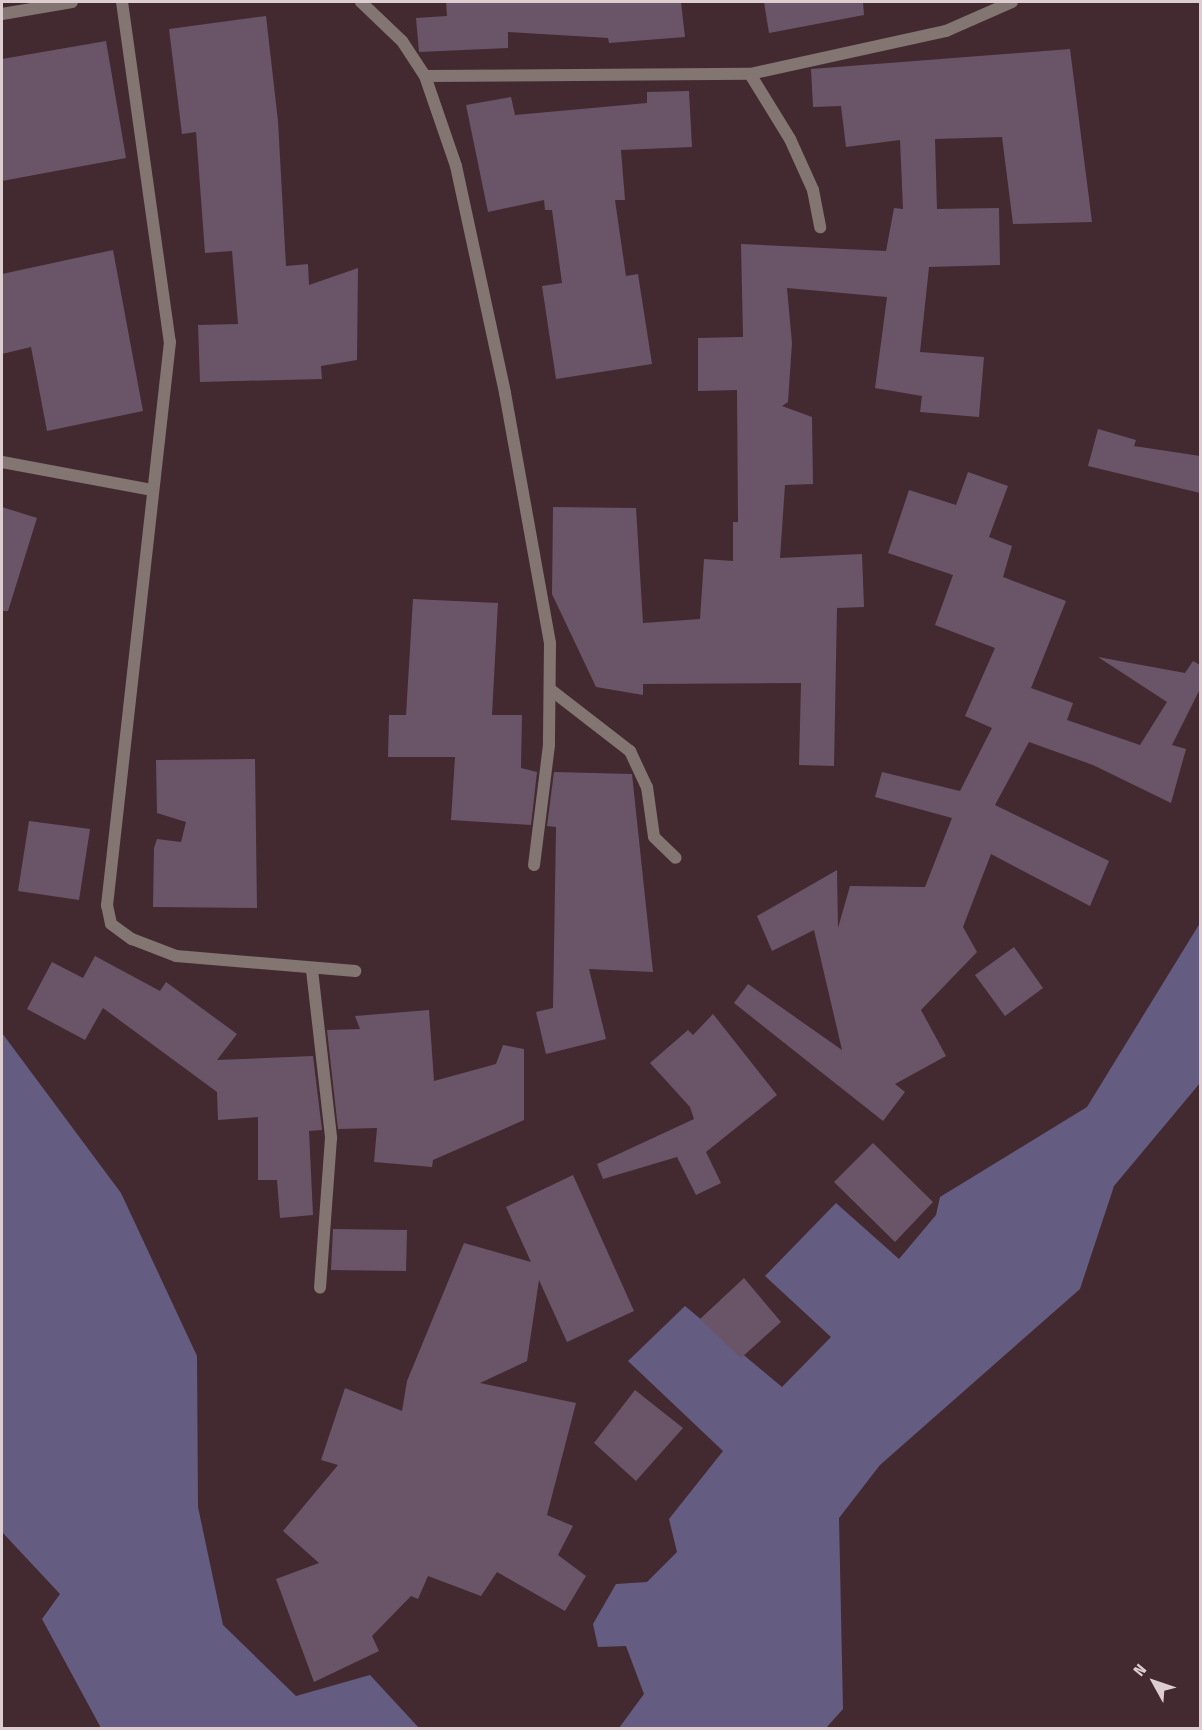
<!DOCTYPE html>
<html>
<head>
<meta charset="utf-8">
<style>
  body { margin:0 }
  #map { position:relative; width:1202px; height:1730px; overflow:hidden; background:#432a30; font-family:"Fira Sans Condensed",sans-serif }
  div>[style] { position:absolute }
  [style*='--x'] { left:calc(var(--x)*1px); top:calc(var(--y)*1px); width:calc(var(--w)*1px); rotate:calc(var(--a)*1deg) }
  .water>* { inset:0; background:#655c81 }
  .building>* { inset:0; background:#695567 }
  .service>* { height:12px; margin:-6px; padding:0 6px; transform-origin:6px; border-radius:6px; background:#837572 }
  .minor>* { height:12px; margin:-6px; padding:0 6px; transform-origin:6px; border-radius:6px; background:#837572 }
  span { translate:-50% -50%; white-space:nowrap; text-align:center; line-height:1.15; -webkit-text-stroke:5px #432a30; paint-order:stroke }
  .frame { position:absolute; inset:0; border:3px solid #ddccd0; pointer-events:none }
  .north { position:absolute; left:1124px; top:1652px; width:60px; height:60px; -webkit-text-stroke:4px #432a30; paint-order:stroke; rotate:310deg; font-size:16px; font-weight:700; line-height:24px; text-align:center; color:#ddccd0 }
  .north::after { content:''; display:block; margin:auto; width:21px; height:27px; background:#ddccd0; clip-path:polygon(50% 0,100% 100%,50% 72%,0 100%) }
</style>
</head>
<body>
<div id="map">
  <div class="water">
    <div style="clip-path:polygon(1200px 923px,1200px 1083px,1114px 1186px,1080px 1289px,880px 1465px,839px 1518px,843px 1709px,826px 1728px,619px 1728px,644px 1694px,626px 1646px,598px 1647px,593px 1624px,616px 1584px,647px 1582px,677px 1552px,669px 1519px,723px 1451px,628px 1361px,685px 1306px,782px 1387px,831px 1337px,765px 1276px,836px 1203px,899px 1259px,936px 1215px,940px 1197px,1087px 1107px)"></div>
    <div style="clip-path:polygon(2px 1033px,121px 1193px,197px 1356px,198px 1507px,223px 1625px,296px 1696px,370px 1675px,419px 1728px,101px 1728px,42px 1619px,60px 1594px,2px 1532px)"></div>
  </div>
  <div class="building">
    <div style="clip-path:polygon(446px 2px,681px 2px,685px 37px,609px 43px,608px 38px,508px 32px,508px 48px,419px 52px,416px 18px,447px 16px)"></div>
    <div style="clip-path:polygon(764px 2px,863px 2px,864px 15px,769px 33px)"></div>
    <div style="clip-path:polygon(266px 16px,278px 121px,286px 266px,308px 264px,309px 285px,358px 268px,357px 360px,321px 366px,322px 379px,200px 382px,198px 325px,238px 324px,232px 251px,205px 253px,196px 132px,182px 134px,169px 29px)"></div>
    <div style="clip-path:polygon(106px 41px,126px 158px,2px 181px,2px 59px)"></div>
    <div style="clip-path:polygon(1070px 49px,1092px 222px,1013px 224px,1002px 137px,935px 139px,937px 209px,999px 208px,1000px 265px,929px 267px,920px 352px,984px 357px,979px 417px,920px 412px,922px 396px,875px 388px,887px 297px,787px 288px,792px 343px,788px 402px,782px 406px,812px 417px,813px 484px,785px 485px,780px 558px,862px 554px,864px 607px,837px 608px,834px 766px,799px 765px,801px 683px,643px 684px,643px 695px,596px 687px,552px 594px,553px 507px,636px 508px,643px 623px,700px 619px,704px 559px,733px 561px,733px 522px,738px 522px,737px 390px,698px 391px,698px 338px,743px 337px,741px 244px,886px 251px,894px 208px,903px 209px,900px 140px,846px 147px,841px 106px,813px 107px,811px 69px)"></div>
    <div style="clip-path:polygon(689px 91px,692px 147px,621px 150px,625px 200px,615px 200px,626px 276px,638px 274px,652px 364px,556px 379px,542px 286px,562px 283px,552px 210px,545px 210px,544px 200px,488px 212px,466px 105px,511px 97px,515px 115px,647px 103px,647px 92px)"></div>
    <div style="clip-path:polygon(113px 250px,143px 411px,47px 431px,31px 347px,2px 354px,2px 274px)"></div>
    <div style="clip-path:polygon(1098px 429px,1136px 440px,1134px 446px,1200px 456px,1200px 493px,1088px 466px)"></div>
    <div style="clip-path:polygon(968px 472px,1008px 486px,989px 537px,1012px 546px,1003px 577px,1066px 601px,1031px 688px,1073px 703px,1067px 720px,1140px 745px,1167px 702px,1098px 657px,1185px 673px,1193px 661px,1200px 665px,1200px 689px,1172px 745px,1186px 749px,1171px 803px,1093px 765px,1029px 742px,995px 805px,1109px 861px,1090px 906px,991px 854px,963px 927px,977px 952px,921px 1010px,946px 1056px,895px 1084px,905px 1092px,883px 1121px,734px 1003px,748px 984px,842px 1050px,814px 930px,772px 951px,757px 916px,837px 870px,838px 928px,850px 886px,925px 887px,952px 818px,875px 797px,882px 772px,960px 791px,992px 728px,965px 716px,995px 648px,935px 625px,953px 575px,888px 553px,909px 490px,956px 505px)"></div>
    <div style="clip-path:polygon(2px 507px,37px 518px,8px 611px,2px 611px)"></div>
    <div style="clip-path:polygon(413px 599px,498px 603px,492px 715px,522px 715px,521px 768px,537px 772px,531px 825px,451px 820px,455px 757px,388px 757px,389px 715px,406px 715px)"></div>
    <div style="clip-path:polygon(255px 759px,257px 908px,153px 907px,154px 848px,157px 839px,181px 842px,186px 822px,157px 813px,156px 760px)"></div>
    <div style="clip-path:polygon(554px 772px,632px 774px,653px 972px,589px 969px,606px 1039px,546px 1054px,536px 1012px,553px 1008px,556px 827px,547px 826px)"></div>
    <div style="clip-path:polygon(29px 821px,90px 829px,79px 900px,18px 891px)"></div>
    <div style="clip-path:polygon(1014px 947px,1043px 988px,1005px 1016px,975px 975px)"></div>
    <div style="clip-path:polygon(95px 956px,160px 991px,166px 982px,237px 1034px,217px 1060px,313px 1056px,322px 1130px,309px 1131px,313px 1215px,280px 1218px,277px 1180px,258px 1180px,258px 1117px,218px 1120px,217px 1092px,103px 1008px,85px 1040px,27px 1009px,52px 962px,83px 978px)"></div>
    <div style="clip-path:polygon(429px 1010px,434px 1081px,496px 1064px,503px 1045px,524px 1049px,524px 1120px,433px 1160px,432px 1167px,374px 1162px,377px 1128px,338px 1129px,327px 1030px,360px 1029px,355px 1016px)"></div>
    <div style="clip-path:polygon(713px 1014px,777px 1095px,706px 1152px,721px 1183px,696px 1195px,677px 1157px,603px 1179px,597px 1164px,694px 1119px,690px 1107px,650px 1063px,688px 1030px,693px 1035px)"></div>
    <div style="clip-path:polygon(873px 1143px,933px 1202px,895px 1242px,834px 1182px)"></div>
    <div style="clip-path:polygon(573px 1175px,634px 1311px,567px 1342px,539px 1280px,527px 1361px,480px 1383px,576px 1403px,547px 1515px,573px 1526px,558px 1555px,586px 1576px,565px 1611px,497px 1572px,481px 1596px,428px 1576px,418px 1599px,411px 1596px,372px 1636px,379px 1651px,314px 1682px,276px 1579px,319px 1563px,283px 1531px,338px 1465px,321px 1460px,345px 1388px,402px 1411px,407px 1381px,464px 1243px,531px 1262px,506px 1207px)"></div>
    <div style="clip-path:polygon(333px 1229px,407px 1230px,406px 1271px,331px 1270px)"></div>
    <div style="clip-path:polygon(744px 1278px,781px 1322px,741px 1358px,700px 1319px)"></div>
    <div style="clip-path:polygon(635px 1390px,683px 1428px,636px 1481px,594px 1443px)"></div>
  </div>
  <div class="service">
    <div style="--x:750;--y:74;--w:76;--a:58.4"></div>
    <div style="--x:790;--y:139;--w:56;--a:65.7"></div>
    <div style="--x:813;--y:190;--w:38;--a:79"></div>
    <div style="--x:312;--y:970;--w:169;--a:83.5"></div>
    <div style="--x:331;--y:1138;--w:150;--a:94.2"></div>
  </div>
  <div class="minor">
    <div style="--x:122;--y:2;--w:343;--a:82"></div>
    <div style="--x:170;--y:342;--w:567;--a:96.38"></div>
    <div style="--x:107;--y:905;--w:19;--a:78"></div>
    <div style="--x:111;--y:924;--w:26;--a:36"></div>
    <div style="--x:132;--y:939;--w:47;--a:21.1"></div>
    <div style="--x:176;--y:956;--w:180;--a:4.8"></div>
    <div style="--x:361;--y:2;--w:57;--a:43.6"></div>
    <div style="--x:402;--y:41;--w:42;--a:56.7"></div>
    <div style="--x:425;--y:76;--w:95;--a:71"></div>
    <div style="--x:456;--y:166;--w:232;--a:77.8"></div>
    <div style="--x:505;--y:393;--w:254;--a:79.8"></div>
    <div style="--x:550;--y:643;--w:102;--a:90.6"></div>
    <div style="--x:549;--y:745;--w:121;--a:97.1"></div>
    <div style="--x:2;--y:14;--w:71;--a:-9.7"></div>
    <div style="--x:425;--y:76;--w:325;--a:-0.4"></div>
    <div style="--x:750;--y:74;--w:201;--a:-12.4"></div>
    <div style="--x:946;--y:31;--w:72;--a:-23.7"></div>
    <div style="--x:2;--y:462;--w:152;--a:10.6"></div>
    <div style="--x:551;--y:690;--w:100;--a:37.7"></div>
    <div style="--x:630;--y:751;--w:40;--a:65"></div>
    <div style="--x:647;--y:787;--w:50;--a:82"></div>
    <div style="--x:654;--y:837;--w:30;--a:44"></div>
  </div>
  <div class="frame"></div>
  <div class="north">N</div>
</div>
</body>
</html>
